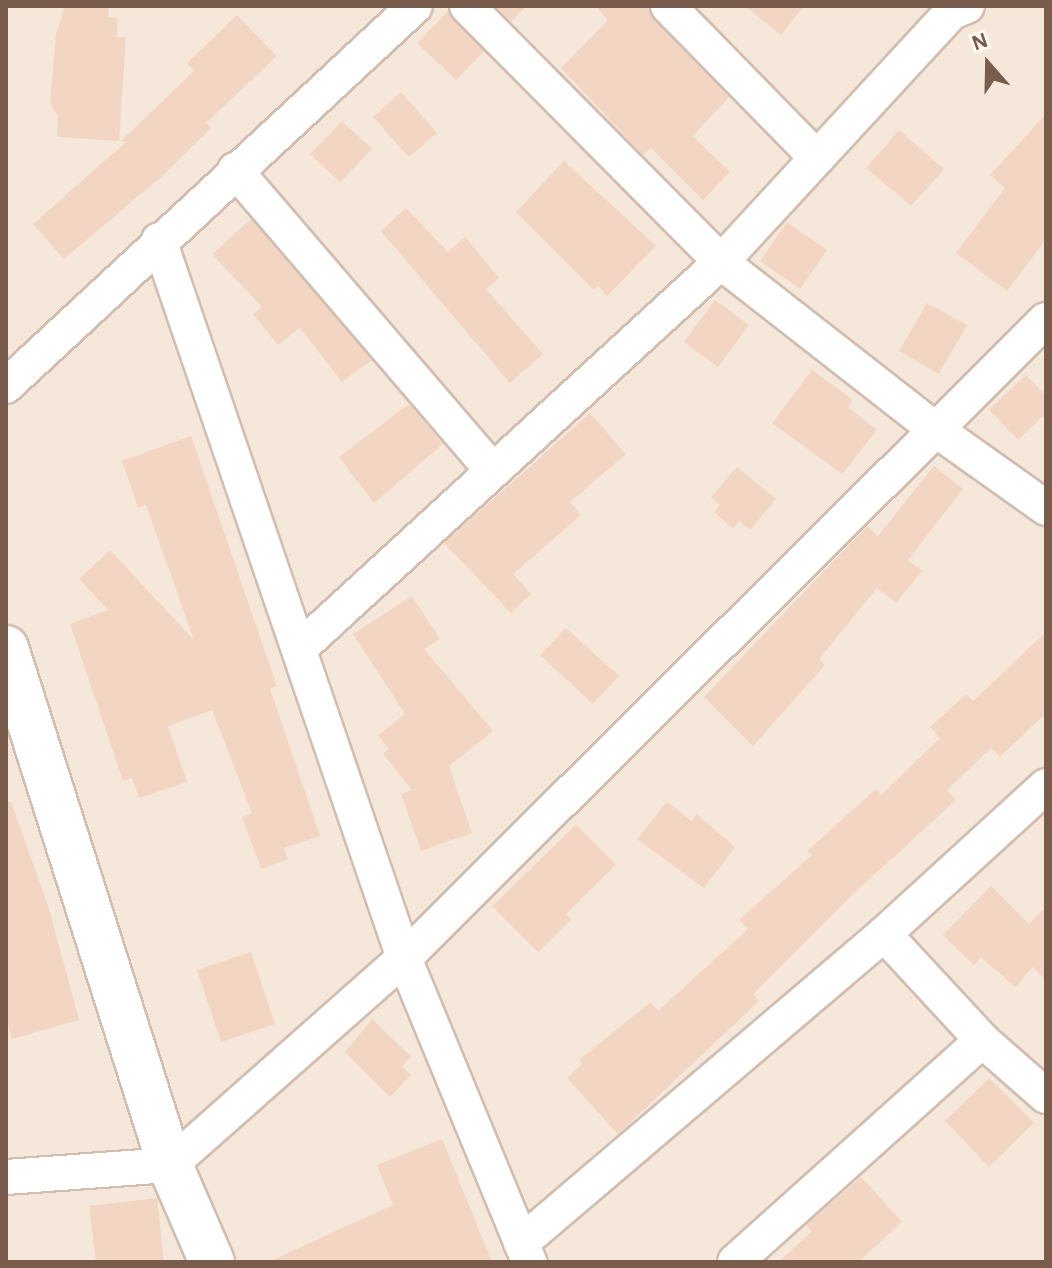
<!DOCTYPE html>
<html>
<head>
<meta charset="utf-8">
<style>
  body { margin:0 }
  #map { position:relative; width:1052px; height:1268px; overflow:hidden; background:#fdf6ec; font-family:"Alegreya Sans",sans-serif }
  div>[style] { position:absolute }
  [style*='--x'] { left:calc(var(--x)*1px); top:calc(var(--y)*1px); width:calc(var(--w)*1px); rotate:calc(var(--a)*1deg) }
  .residential>* { inset:0; background:#f5e8da }
  .building>* { inset:0; background:#f3d5c3 }
  .roads { filter:drop-shadow(2px 0 #d1beb0) drop-shadow(-2px 0 #d1beb0) drop-shadow(0 2px #d1beb0) drop-shadow(0 -2px #d1beb0) }
  .street>* { height:34px; margin:-17px; padding:0 17px; transform-origin:17px; border-radius:17px; background:#fff }
  .secondary>* { height:44px; margin:-22px; padding:0 22px; transform-origin:22px; border-radius:22px; background:#fff }
  span { translate:-50% -50%; white-space:nowrap; text-align:center; line-height:1.15; -webkit-text-stroke:8px #fffaf3; paint-order:stroke }
  .frame { position:absolute; inset:0; border:8px solid #7a5c4d; pointer-events:none }
  .north { position:absolute; left:948px; top:24px; width:80px; height:80px; -webkit-text-stroke:6px #fffaf3; paint-order:stroke; rotate:340deg; font-size:22px; font-weight:700; line-height:32px; text-align:center; color:#7a5c4d }
  .north::after { content:''; display:block; margin:auto; width:28px; height:36px; background:#7a5c4d; clip-path:polygon(50% 0,100% 100%,50% 72%,0 100%) }
</style>
</head>
<body>
<div id="map">
  <div class="residential">
    <div style="clip-path:polygon(6px 6px,1046px 6px,1046px 1262px,6px 1262px)"></div>
  </div>
  <div class="building">
    <div style="clip-path:polygon(65px 6px,109px 6px,108px 17px,118px 18px,116px 37px,126px 37px,119px 141px,57px 137px,58px 116px,50px 103px,56px 34px)"></div>
    <div style="clip-path:polygon(495px 6px,526px 6px,511px 22px)"></div>
    <div style="clip-path:polygon(596px 6px,648px 6px,654px 20px,729px 97px,693px 136px,730px 172px,703px 200px,651px 148px,643px 155px,561px 68px,608px 20px)"></div>
    <div style="clip-path:polygon(745px 6px,804px 6px,781px 35px)"></div>
    <div style="clip-path:polygon(448px 11px,484px 51px,456px 80px,417px 43px)"></div>
    <div style="clip-path:polygon(237px 15px,277px 56px,206px 123px,211px 128px,162px 176px,64px 259px,33px 224px,126px 142px,121px 141px,194px 71px,187px 63px)"></div>
    <div style="clip-path:polygon(401px 92px,437px 133px,409px 157px,373px 117px)"></div>
    <div style="clip-path:polygon(1046px 114px,1046px 239px,1007px 291px,956px 253px,1005px 188px,990px 175px)"></div>
    <div style="clip-path:polygon(342px 121px,372px 149px,340px 182px,310px 154px)"></div>
    <div style="clip-path:polygon(899px 130px,944px 169px,911px 206px,866px 168px)"></div>
    <div style="clip-path:polygon(564px 161px,656px 246px,607px 296px,598px 286px,594px 290px,516px 212px)"></div>
    <div style="clip-path:polygon(406px 208px,448px 252px,465px 237px,499px 278px,486px 289px,543px 354px,510px 383px,381px 231px)"></div>
    <div style="clip-path:polygon(251px 219px,372px 360px,342px 382px,300px 328px,278px 345px,253px 314px,262px 307px,212px 254px)"></div>
    <div style="clip-path:polygon(787px 222px,827px 250px,800px 289px,760px 261px)"></div>
    <div style="clip-path:polygon(715px 300px,749px 325px,718px 367px,684px 342px)"></div>
    <div style="clip-path:polygon(927px 303px,967px 325px,939px 374px,899px 351px)"></div>
    <div style="clip-path:polygon(812px 370px,853px 400px,848px 407px,877px 430px,842px 474px,772px 423px)"></div>
    <div style="clip-path:polygon(1026px 375px,1046px 396px,1046px 413px,1018px 440px,989px 410px)"></div>
    <div style="clip-path:polygon(409px 404px,443px 444px,374px 503px,339px 457px)"></div>
    <div style="clip-path:polygon(590px 413px,626px 454px,570px 502px,581px 515px,513px 574px,531px 594px,511px 613px,444px 543px)"></div>
    <div style="clip-path:polygon(191px 436px,277px 686px,270px 689px,320px 836px,284px 848px,288px 859px,261px 869px,242px 817px,252px 813px,212px 710px,168px 726px,187px 782px,139px 798px,132px 778px,123px 781px,70px 624px,108px 610px,79px 579px,110px 550px,194px 640px,146px 505px,138px 508px,122px 461px)"></div>
    <div style="clip-path:polygon(934px 466px,963px 489px,908px 560px,922px 571px,896px 603px,877px 588px,819px 659px,825px 665px,753px 746px,704px 697px,867px 526px,878px 536px)"></div>
    <div style="clip-path:polygon(737px 467px,776px 499px,750px 530px,739px 521px,733px 529px,714px 512px,720px 505px,711px 497px)"></div>
    <div style="clip-path:polygon(412px 596px,440px 639px,424px 649px,493px 731px,449px 766px,472px 833px,421px 851px,401px 794px,412px 790px,383px 754px,389px 749px,378px 735px,405px 714px,353px 634px)"></div>
    <div style="clip-path:polygon(566px 628px,619px 676px,593px 704px,540px 655px)"></div>
    <div style="clip-path:polygon(1046px 632px,1046px 713px,1000px 757px,991px 748px,947px 790px,956px 800px,851px 896px,753px 994px,759px 1001px,618px 1134px,567px 1078px,582px 1064px,579px 1060px,651px 1002px,658px 1011px,748px 929px,739px 920px,812px 855px,807px 851px,876px 789px,881px 795px,940px 738px,930px 727px,966px 694px,973px 701px)"></div>
    <div style="clip-path:polygon(6px 802px,11px 802px,48px 905px,79px 1020px,12px 1039px,6px 1017px)"></div>
    <div style="clip-path:polygon(667px 802px,692px 821px,697px 814px,735px 847px,704px 888px,637px 839px)"></div>
    <div style="clip-path:polygon(576px 825px,616px 865px,566px 914px,571px 919px,538px 952px,492px 906px)"></div>
    <div style="clip-path:polygon(991px 886px,1029px 924px,1046px 907px,1046px 980px,1033px 967px,1015px 987px,981px 957px,974px 965px,943px 935px)"></div>
    <div style="clip-path:polygon(251px 952px,275px 1024px,221px 1042px,197px 970px)"></div>
    <div style="clip-path:polygon(372px 1019px,411px 1057px,402px 1066px,411px 1075px,390px 1097px,345px 1052px)"></div>
    <div style="clip-path:polygon(989px 1078px,1034px 1123px,989px 1167px,945px 1121px)"></div>
    <div style="clip-path:polygon(442px 1139px,492px 1262px,268px 1262px,393px 1205px,377px 1165px)"></div>
    <div style="clip-path:polygon(861px 1177px,902px 1222px,858px 1262px,779px 1262px,812px 1231px,806px 1225px)"></div>
    <div style="clip-path:polygon(157px 1198px,164px 1262px,96px 1262px,89px 1206px)"></div>
  </div>
  <div class="roads">
    <div class="street">
      <div style="--x:467;--y:6;--w:361;--a:45.2"></div>
      <div style="--x:721;--y:262;--w:271;--a:38"></div>
      <div style="--x:935;--y:429;--w:136;--a:35.4"></div>
      <div style="--x:668;--y:6;--w:213;--a:45.6"></div>
      <div style="--x:235;--y:170;--w:396;--a:49.4"></div>
      <div style="--x:159;--y:240;--w:759;--a:71.16"></div>
      <div style="--x:404;--y:958;--w:329;--a:67.6"></div>
      <div style="--x:6;--y:386;--w:558;--a:-42.9"></div>
      <div style="--x:300;--y:648;--w:571;--a:-42.52"></div>
      <div style="--x:721;--y:262;--w:340;--a:-47.3"></div>
      <div style="--x:952;--y:12;--w:16;--a:-22"></div>
      <div style="--x:884;--y:934;--w:144;--a:47.2"></div>
      <div style="--x:982;--y:1040;--w:85;--a:41.2"></div>
      <div style="--x:6;--y:1177;--w:164;--a:-4.2"></div>
      <div style="--x:170;--y:1165;--w:312;--a:-41.5"></div>
      <div style="--x:404;--y:958;--w:905;--a:-44.82"></div>
      <div style="--x:521;--y:1243;--w:477;--a:-40.4"></div>
      <div style="--x:884;--y:934;--w:219;--a:-42.4"></div>
      <div style="--x:735;--y:1262;--w:332;--a:-41.9"></div>
    </div>
    <div class="secondary">
      <div style="--x:6;--y:648;--w:542;--a:72.4"></div>
      <div style="--x:170;--y:1165;--w:106;--a:66.6"></div>
    </div>
  </div>
  <div class="frame"></div>
  <div class="north">N</div>
</div>
</body>
</html>
